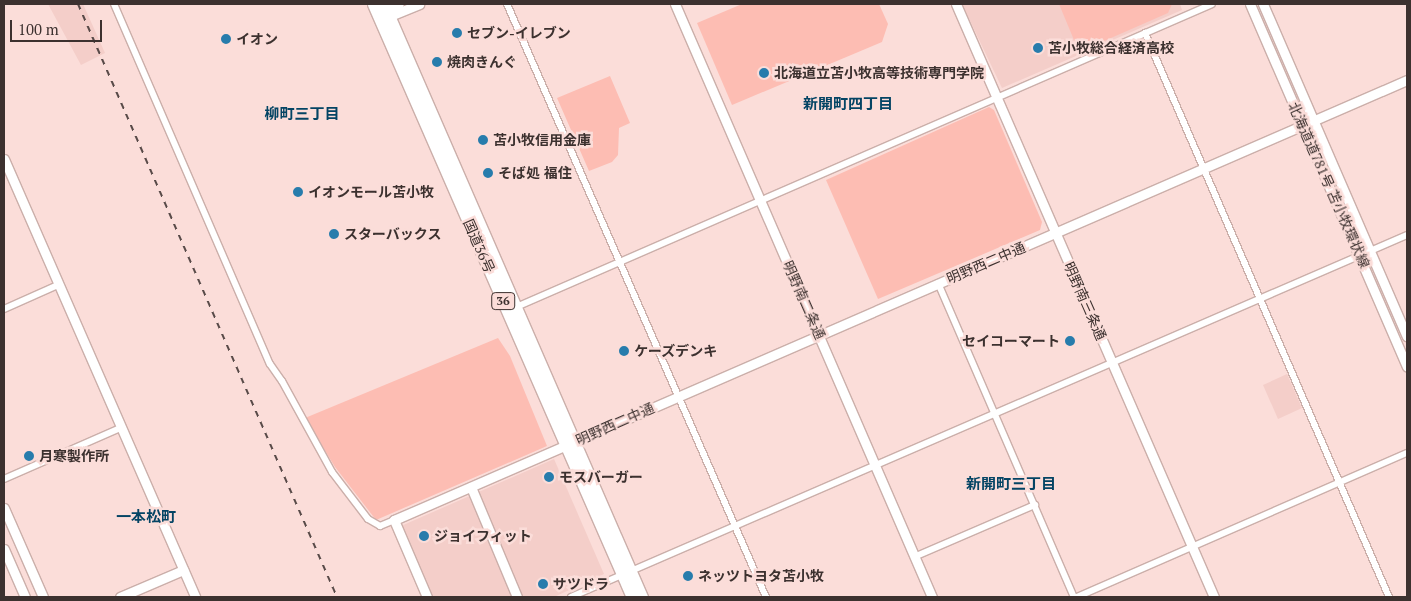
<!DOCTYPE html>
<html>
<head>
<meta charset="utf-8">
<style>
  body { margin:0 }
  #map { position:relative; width:1411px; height:601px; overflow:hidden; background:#fbddd9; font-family:"PT Serif","Noto Sans JP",serif }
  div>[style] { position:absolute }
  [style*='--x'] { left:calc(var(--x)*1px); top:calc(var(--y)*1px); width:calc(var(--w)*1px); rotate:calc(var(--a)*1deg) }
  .built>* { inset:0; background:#f4cec9 }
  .green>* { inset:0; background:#fdbdb3 }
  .roads { filter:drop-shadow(1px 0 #cbafaa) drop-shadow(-1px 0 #cbafaa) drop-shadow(0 1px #cbafaa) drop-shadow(0 -1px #cbafaa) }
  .street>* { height:6px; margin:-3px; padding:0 3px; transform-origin:3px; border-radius:3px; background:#fff }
  .secondary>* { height:9px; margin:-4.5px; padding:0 4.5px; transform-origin:4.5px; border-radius:4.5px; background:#fff }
  .highway>* { height:11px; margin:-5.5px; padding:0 5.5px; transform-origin:5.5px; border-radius:5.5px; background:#fff }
  .rail>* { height:2px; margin-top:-1px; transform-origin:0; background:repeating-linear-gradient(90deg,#584a48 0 6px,transparent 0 12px) }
  .dots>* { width:14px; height:14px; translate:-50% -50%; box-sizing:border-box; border:2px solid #fbddd9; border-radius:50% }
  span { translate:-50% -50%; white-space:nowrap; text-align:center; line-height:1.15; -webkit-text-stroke:5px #fbddd9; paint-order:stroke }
  .shield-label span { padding:1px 4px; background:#fbddd9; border:1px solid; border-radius:4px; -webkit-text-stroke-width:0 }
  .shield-label { font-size:12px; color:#3c312f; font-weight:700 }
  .poi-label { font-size:14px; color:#3c312f; font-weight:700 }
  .left { translate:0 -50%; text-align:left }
  .right { translate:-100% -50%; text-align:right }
  .street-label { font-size:14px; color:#3c312f }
  .neighbourhood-label { font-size:15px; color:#044464; font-weight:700 }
  .frame { position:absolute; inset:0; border:5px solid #3c312f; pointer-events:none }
  .scale { position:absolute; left:10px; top:20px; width:92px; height:22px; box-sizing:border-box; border:2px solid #3c312f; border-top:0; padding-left:6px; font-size:15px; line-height:18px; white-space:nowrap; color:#3c312f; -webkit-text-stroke:4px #fbddd9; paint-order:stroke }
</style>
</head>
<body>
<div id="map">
  <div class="built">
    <div style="clip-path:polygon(48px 4px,83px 4px,105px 53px,81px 65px)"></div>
    <div style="clip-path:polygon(962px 4px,1180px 4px,1182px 10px,1002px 88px)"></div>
    <div style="clip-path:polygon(1287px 374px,1302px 408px,1278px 419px,1263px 385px)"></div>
    <div style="clip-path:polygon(554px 459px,604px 574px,554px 597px,432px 597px,401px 526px)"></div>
  </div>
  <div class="green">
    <div style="clip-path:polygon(742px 4px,879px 4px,888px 24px,882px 42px,732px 105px,697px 23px)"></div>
    <div style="clip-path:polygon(1059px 4px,1172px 4px,1168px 13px,1079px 52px)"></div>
    <div style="clip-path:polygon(610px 76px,630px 123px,619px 128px,618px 155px,612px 162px,589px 171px,557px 98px)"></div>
    <div style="clip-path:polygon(989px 107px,994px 110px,1042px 222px,1040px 230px,878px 299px,826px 180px)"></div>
    <div style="clip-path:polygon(498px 338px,510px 356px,547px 446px,376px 520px,335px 467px,305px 418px)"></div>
  </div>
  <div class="roads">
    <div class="street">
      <div style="--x:114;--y:4;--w:392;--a:66.6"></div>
      <div style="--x:270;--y:364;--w:21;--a:55"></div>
      <div style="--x:282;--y:381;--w:104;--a:61.2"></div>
      <div style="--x:332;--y:472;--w:59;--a:52.5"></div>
      <div style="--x:368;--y:519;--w:14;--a:30"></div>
      <div style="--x:380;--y:526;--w:15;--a:-23"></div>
      <div style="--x:507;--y:4;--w:647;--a:66.41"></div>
      <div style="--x:1145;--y:33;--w:615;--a:66.61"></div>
      <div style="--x:938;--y:283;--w:342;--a:66.6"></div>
      <div style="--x:514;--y:308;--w:761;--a:-23.53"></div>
      <div style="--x:4;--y:309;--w:59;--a:-24"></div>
      <div style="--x:4;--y:479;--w:127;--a:-23.7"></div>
      <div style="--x:914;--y:557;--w:132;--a:-23.3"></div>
      <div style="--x:571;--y:597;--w:911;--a:-23.41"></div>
      <div style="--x:1077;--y:597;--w:360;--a:-23.6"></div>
    </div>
    <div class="secondary">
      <div style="--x:675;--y:4;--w:646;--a:66.57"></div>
      <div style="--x:956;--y:4;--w:647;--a:66.49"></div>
      <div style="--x:1250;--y:4;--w:395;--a:66.6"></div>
      <div style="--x:1263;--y:4;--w:362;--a:66.6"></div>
      <div style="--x:382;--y:11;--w:18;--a:-22"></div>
      <div style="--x:385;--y:18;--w:37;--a:-22"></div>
      <div style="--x:4;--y:159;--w:478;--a:66.4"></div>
      <div style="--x:471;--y:487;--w:119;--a:67.3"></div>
      <div style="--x:4;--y:508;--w:97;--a:66.3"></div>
      <div style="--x:4;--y:549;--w:52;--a:66.4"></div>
      <div style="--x:120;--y:597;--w:69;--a:-23.2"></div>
      <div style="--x:427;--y:597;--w:84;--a:-113.2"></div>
      <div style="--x:394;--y:520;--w:1104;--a:-23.48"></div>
    </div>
    <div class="highway">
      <div style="--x:373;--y:4;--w:647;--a:66.41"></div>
      <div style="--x:384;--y:4;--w:647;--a:66.49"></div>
    </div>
  </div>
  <div class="rail">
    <div style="--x:78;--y:4;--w:647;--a:66.41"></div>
  </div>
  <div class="dots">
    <div style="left:457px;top:33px;background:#277cac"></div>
    <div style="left:226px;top:39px;background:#277cac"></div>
    <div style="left:1038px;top:48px;background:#277cac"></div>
    <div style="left:437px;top:62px;background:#277cac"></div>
    <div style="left:764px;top:73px;background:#277cac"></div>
    <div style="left:483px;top:140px;background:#277cac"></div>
    <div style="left:488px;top:173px;background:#277cac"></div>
    <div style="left:298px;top:192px;background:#277cac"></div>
    <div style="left:334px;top:234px;background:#277cac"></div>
    <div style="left:1070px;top:341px;background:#277cac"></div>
    <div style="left:624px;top:351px;background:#277cac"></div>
    <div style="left:29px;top:456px;background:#277cac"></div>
    <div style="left:549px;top:477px;background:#277cac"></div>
    <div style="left:424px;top:536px;background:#277cac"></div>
    <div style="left:688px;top:576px;background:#277cac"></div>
    <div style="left:543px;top:584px;background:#277cac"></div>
  </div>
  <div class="shield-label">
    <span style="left:503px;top:301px">36</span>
  </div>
  <div class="poi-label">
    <span class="left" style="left:467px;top:33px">セブン-イレブン</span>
    <span class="left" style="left:236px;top:39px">イオン</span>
    <span class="left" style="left:1048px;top:48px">苫小牧総合経済高校</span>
    <span class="left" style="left:447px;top:62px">焼肉きんぐ</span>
    <span class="left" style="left:774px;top:73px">北海道立苫小牧高等技術専門学院</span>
    <span class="left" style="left:493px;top:140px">苫小牧信用金庫</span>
    <span class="left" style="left:498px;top:173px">そば処 福住</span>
    <span class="left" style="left:308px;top:192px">イオンモール苫小牧</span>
    <span class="left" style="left:344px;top:234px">スターバックス</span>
    <span class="right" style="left:1060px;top:341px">セイコーマート</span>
    <span class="left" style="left:634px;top:351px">ケーズデンキ</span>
    <span class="left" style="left:39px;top:456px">月寒製作所</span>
    <span class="left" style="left:559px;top:477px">モスバーガー</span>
    <span class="left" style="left:434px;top:536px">ジョイフィット</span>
    <span class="left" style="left:698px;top:576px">ネッツトヨタ苫小牧</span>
    <span class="left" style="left:553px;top:584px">サツドラ</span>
  </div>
  <div class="street-label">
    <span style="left:1329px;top:185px;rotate:66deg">北海道道781号 苫小牧環状線</span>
    <span style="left:479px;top:246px;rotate:66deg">国道36号</span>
    <span style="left:986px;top:263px;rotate:-23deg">明野西二中通</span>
    <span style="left:804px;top:300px;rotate:66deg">明野南二条通</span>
    <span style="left:1085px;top:301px;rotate:66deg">明野南三条通</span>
    <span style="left:615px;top:424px;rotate:-24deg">明野西二中通</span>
  </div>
  <div class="neighbourhood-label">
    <span style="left:848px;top:104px">新開町四丁目</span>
    <span style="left:302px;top:114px">柳町三丁目</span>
    <span style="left:1011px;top:484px">新開町三丁目</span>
    <span style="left:146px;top:517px">一本松町</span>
  </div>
  <div class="frame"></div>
  <div class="scale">100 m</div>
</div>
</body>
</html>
